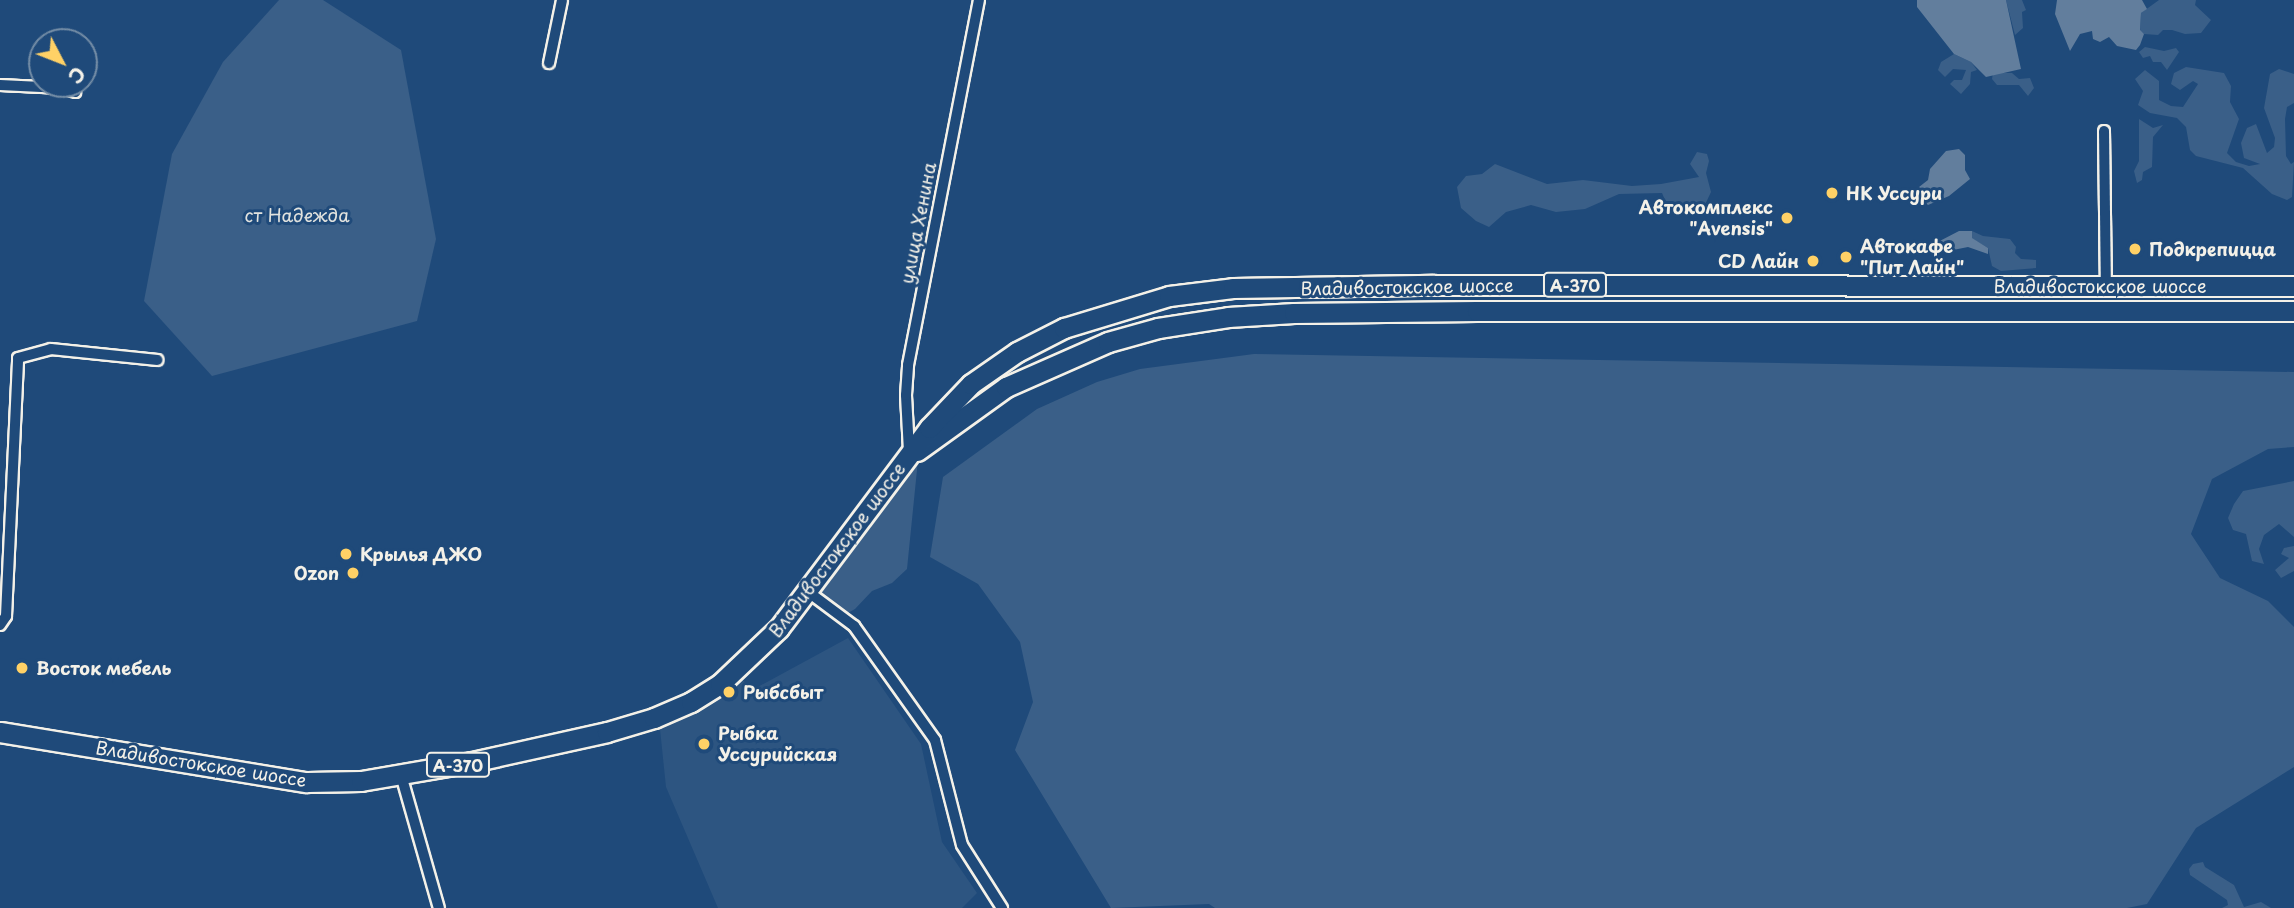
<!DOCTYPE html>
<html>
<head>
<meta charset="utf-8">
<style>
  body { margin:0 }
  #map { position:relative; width:2294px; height:908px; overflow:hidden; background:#1f4a7a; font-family:"Playpen Sans",sans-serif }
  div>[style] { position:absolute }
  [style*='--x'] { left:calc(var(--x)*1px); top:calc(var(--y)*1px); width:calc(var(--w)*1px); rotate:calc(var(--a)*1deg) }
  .built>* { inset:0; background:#2d5581 }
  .green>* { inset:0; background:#3a5f88 }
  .water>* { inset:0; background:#627e9d }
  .roads { filter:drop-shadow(2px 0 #f4f1e8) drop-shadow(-2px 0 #f4f1e8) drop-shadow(0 2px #f4f1e8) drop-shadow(0 -2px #f4f1e8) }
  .street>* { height:10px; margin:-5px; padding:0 5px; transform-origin:5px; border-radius:5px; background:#1f4a7a }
  .highway>* { height:19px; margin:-9.5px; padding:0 9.5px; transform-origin:9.5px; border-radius:9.5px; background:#1f4a7a }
  .dots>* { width:19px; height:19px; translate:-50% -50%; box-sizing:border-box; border:4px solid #1f4a7a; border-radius:50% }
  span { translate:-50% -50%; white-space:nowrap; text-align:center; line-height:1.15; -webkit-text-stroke:6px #1f4a7a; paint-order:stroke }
  .shield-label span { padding:2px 5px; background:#1f4a7a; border:2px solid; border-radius:5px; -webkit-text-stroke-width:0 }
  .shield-label { font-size:16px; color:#f4f1e8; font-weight:700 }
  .poi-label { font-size:18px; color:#f4f1e8; font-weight:700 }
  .left { translate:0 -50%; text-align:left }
  .right { translate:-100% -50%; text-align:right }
  .park-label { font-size:18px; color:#e1e2de }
  .street-label { font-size:18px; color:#f4f1e8 }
  .north { position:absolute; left:28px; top:28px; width:70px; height:70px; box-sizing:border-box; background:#1f4a7a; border:2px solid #748da6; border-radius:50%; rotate:132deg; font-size:19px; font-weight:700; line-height:28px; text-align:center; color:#f4f1e8 }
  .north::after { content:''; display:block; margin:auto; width:24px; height:32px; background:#ffd166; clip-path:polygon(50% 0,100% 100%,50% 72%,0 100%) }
</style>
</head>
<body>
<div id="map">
  <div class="built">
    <div style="clip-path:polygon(848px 638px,921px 744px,942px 842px,977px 893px,962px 908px,718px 908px,666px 787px,660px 729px,740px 678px,754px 689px)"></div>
  </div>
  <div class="green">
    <div style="clip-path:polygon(279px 0,323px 0,401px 50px,436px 239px,417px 321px,212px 376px,144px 301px,172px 154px,223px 62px)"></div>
    <div style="clip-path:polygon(2006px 0,2022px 0,2026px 10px,2022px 12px,2023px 28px,2015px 35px)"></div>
    <div style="clip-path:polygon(2159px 0,2196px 0,2195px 5px,2211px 20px,2201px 33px,2185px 34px,2172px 30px,2163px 30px,2158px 35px,2144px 34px,2140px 31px,2141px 13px)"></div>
    <div style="clip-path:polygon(2145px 47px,2164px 51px,2176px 48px,2179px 52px,2167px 70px,2161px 62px,2153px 62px,2150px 56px,2143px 58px,2139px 52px)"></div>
    <div style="clip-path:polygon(1954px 54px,1971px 62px,1977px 70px,1971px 72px,1970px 84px,1961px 94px,1950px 84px,1954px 80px,1962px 80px,1966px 70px,1953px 69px,1945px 77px,1938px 70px,1941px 62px)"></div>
    <div style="clip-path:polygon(2186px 67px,2224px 73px,2231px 86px,2230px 102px,2239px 119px,2227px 153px,2236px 162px,2249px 166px,2260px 164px,2244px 158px,2241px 143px,2247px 128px,2256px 124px,2267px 153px,2274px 147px,2275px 138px,2264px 108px,2270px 74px,2279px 69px,2294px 74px,2294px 103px,2287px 107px,2285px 119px,2286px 156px,2291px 164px,2294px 162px,2292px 197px,2287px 200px,2272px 194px,2243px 168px,2196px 156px,2190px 150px,2186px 127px,2177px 118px,2150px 113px,2138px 105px,2143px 91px,2135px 79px,2145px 70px,2159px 81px,2159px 100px,2171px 106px,2183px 107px,2198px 84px,2193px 81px,2180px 90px,2171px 84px,2174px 73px)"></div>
    <div style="clip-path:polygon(1993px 73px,2012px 73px,2019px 79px,2030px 78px,2034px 88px,2028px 96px,2019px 85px,1997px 85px,1992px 79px)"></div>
    <div style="clip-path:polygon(2139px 119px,2153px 128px,2163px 125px,2153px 137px,2152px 167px,2143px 172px,2142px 180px,2137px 183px,2134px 171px,2139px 161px)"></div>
    <div style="clip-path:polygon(1697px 152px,1707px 154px,1709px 161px,1706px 173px,1711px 192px,1703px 209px,1681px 213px,1669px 210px,1662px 193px,1619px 194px,1585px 209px,1556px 212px,1531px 205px,1506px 212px,1489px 227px,1476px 221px,1461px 208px,1457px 187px,1466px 176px,1482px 174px,1495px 164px,1547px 184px,1583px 180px,1632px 186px,1661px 184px,1699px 177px,1690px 164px)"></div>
    <div style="clip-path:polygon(1972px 231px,1983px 236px,2010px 239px,2016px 247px,2015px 253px,2021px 259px,2036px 260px,2036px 268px,2001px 271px,1992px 266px,1988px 248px,1971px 238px)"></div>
    <div style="clip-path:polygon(1254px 354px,2294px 372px,2294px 447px,2268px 449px,2212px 479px,2191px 534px,2220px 578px,2268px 601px,2294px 627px,2294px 767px,2196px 828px,2147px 904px,2127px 908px,1215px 908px,1209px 904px,1111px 908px,1015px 750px,1033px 702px,1020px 642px,978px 584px,930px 557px,943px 477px,1037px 409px,1097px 382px,1140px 369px)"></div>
    <div style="clip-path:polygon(918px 460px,907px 569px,892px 583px,872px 591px,855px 609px,846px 614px,817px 593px,911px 464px)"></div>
    <div style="clip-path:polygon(2294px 481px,2294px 537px,2279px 524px,2264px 535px,2259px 549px,2264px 564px,2252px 561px,2246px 534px,2233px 530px,2228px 518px,2234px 504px,2243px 491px)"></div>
    <div style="clip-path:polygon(2294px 546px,2294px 571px,2281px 578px,2275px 570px,2289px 558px,2281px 554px,2284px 548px)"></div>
    <div style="clip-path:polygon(2203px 862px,2205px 867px,2234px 885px,2244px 907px,2261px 902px,2271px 908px,2222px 908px,2228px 905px,2227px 900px,2190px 875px,2189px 869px,2193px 864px)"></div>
  </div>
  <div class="water">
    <div style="clip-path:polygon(1917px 0,2006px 0,2021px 69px,1986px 77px,1971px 62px,1954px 54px,1917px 7px)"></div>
    <div style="clip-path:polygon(2057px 0,2142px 0,2147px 9px,2141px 13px,2140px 30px,2144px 34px,2140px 45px,2136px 50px,2117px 46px,2109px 37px,2100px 42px,2093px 39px,2092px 31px,2080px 34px,2070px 51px,2055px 14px)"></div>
    <div style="clip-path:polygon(1959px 149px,1965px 155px,1965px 170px,1970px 179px,1949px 196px,1928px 205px,1917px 195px,1919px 187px,1928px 180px,1930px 169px,1946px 151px)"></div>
    <div style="clip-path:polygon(1959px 231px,1972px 231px,1972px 238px,1988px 248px,1988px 254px,1968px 247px,1943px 252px,1932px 250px,1932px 245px)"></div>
  </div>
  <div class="roads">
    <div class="street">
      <div style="--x:549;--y:63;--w:64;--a:-78.3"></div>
      <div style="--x:0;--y:85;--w:62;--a:2.8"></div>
      <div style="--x:62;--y:88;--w:14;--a:17"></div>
      <div style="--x:2104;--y:131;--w:155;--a:89.3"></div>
      <div style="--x:909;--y:451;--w:56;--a:-93.1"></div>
      <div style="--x:906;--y:395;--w:30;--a:-86"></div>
      <div style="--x:908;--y:365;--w:372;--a:-79"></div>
      <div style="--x:807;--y:591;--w:59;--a:36.7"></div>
      <div style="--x:854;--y:626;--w:140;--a:54.6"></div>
      <div style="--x:935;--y:740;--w:108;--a:75.6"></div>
      <div style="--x:962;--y:845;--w:75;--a:57.6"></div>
      <div style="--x:0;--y:625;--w:11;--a:-56"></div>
      <div style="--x:6;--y:616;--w:258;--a:-87.3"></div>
      <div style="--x:18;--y:358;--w:34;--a:-15"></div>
      <div style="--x:51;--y:349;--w:107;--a:5.9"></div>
      <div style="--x:401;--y:775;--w:138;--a:74.1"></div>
    </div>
    <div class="highway">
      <div style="--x:917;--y:451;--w:110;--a:-35.7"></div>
      <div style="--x:1006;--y:387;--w:111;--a:-23.8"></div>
      <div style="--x:1108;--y:342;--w:52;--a:-15.6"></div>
      <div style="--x:1158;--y:328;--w:71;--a:-8.9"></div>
      <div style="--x:1228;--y:317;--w:66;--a:-3.5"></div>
      <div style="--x:1294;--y:313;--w:183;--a:-0.6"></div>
      <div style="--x:1477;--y:311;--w:817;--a:0"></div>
      <div style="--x:0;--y:732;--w:311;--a:9.3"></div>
      <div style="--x:307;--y:782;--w:54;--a:-1.1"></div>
      <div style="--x:361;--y:781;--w:113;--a:-9.7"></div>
      <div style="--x:472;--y:762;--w:138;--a:-12.5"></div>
      <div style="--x:607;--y:732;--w:49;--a:-16.6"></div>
      <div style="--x:654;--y:718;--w:40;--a:-23.4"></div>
      <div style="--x:691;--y:702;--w:34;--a:-32"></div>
      <div style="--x:720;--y:684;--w:81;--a:-43.5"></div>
      <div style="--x:779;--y:628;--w:250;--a:-53.1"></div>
      <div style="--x:929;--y:428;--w:61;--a:-46.3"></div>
      <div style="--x:971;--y:384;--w:56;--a:-34.8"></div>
      <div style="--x:1017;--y:352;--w:53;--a:-27.1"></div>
      <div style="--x:1064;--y:328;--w:110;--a:-16.9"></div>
      <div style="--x:1169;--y:296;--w:64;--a:-7.1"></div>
      <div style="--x:1233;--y:288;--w:201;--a:-0.9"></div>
      <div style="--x:1434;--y:285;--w:860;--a:0.07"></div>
    </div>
  </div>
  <div class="dots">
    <div style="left:1832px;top:193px;background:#ffd166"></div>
    <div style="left:1787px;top:218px;background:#ffd166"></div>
    <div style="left:2135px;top:249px;background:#ffd166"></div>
    <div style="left:1846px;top:257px;background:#ffd166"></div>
    <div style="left:1813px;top:261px;background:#ffd166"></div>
    <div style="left:346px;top:554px;background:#ffd166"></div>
    <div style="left:353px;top:573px;background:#ffd166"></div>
    <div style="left:22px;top:668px;background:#ffd166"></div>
    <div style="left:729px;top:692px;background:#ffd166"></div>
    <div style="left:704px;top:744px;background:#ffd166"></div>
  </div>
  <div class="shield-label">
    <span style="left:1575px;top:285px">А-370</span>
    <span style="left:458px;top:765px">А-370</span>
  </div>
  <div class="poi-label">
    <span class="left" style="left:1846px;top:193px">НК Уссури</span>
    <span class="right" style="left:1773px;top:218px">Автокомплекс<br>"Avensis"</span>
    <span class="left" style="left:1860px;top:257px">Автокафе<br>"Пит Лайн"</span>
    <span class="left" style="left:2149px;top:249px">Подкрепицца</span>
    <span class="right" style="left:1799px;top:261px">CD Лайн</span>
    <span class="left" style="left:360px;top:554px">Крылья ДЖО</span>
    <span class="right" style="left:339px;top:573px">Ozon</span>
    <span class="left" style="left:36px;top:668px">Восток мебель</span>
    <span class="left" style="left:743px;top:692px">Рыбсбыт</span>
    <span class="left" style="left:718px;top:744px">Рыбка<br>Уссурийская</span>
  </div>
  <div class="park-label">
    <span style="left:297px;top:215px">ст Надежда</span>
  </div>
  <div class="street-label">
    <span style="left:918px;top:223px;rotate:-79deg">улица Хенина</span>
    <span style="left:2100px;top:286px">Владивостокское шоссе</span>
    <span style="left:1407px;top:287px;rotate:-1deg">Владивостокское шоссе</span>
    <span style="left:837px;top:550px;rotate:-53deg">Владивостокское шоссе</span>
    <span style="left:201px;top:764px;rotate:9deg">Владивостокское шоссе</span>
  </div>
  <div class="north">С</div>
</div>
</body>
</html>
